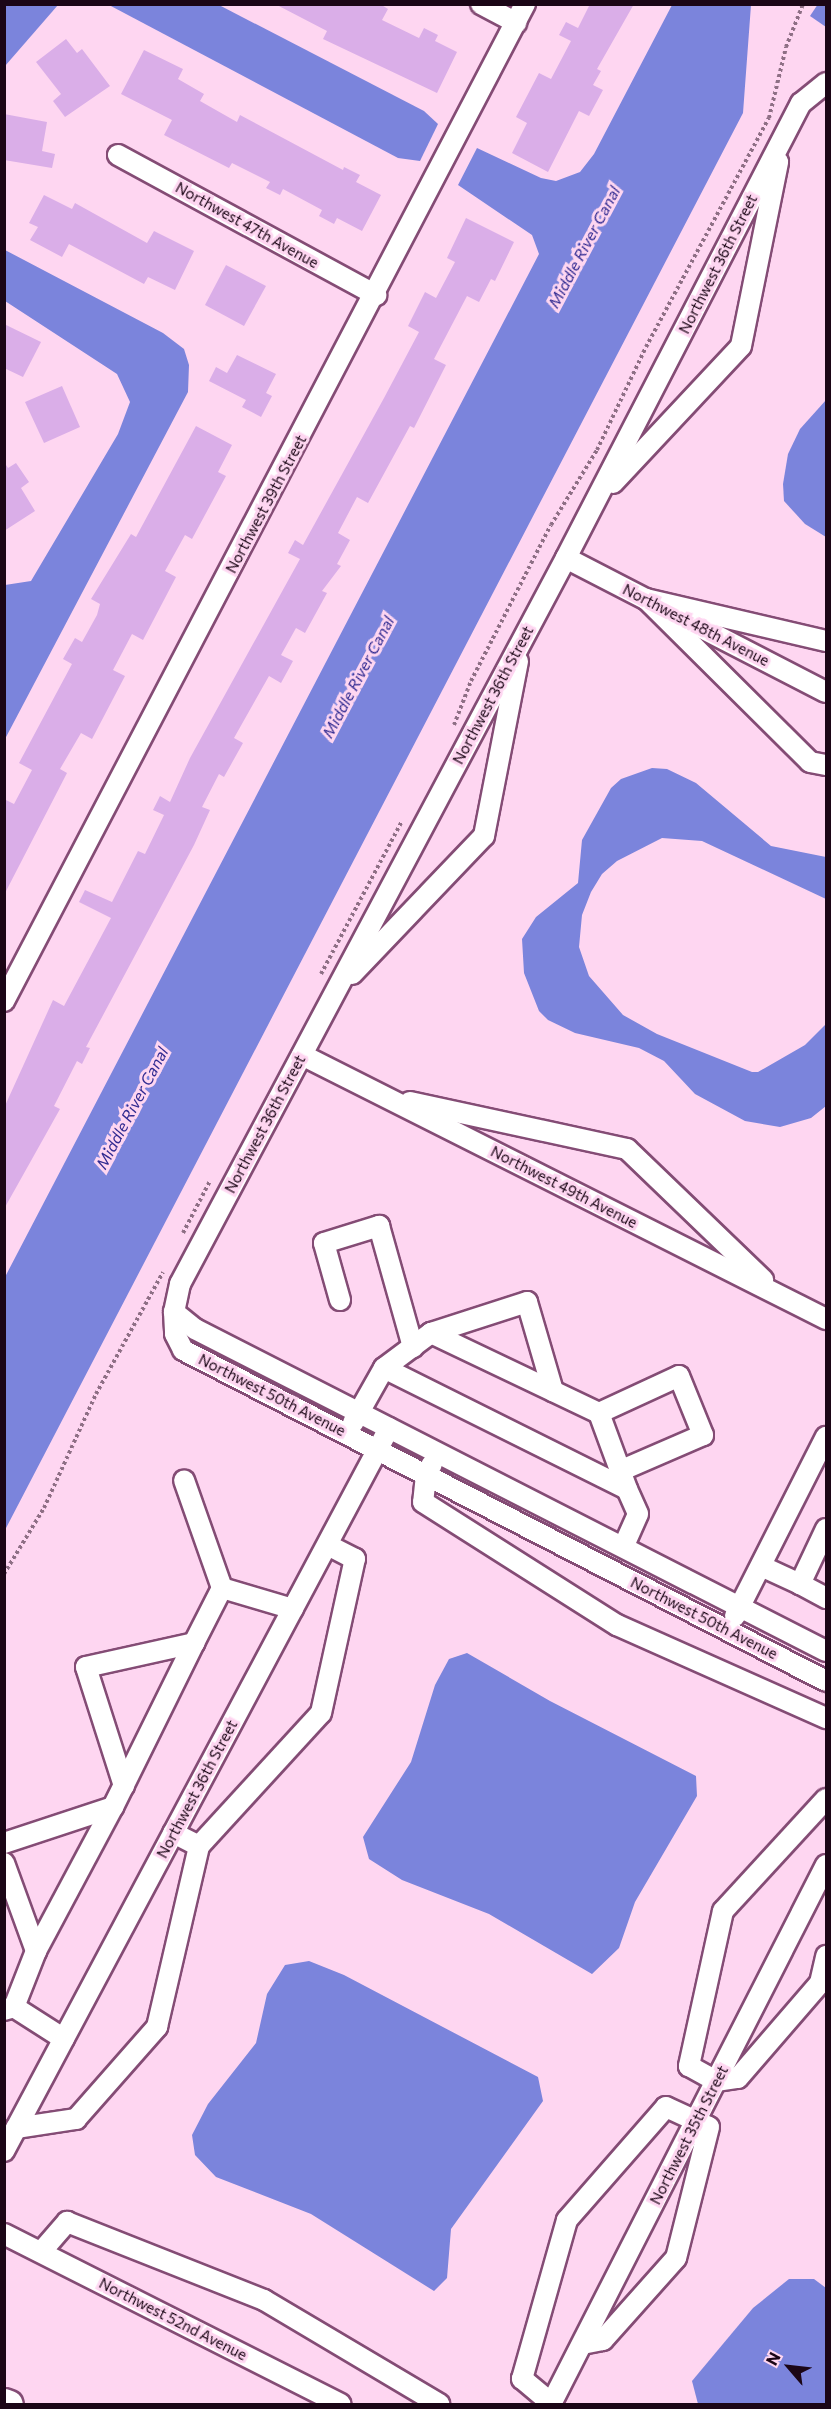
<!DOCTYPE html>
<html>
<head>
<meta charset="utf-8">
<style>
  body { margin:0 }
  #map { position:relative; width:831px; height:2409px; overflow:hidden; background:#fed6f1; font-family:Commissioner,sans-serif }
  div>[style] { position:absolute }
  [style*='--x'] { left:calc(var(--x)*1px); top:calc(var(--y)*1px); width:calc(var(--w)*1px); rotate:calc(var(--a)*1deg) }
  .water>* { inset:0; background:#7b84dc }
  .building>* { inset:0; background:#daaee8 }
  .path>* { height:4px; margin-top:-2px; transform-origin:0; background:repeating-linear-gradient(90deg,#8e6f85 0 3px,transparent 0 6px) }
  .roads { filter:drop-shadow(2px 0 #844c75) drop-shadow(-2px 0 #844c75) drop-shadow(0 2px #844c75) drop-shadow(0 -2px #844c75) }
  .minor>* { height:20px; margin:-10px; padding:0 10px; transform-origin:10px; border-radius:10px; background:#fff }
  .highway>* { height:27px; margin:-13.5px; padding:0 13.5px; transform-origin:13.5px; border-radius:13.5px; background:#fff }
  span { translate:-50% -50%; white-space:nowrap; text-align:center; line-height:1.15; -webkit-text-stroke:6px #fed6f1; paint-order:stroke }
  .street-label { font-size:15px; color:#1b0616 }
  .water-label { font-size:16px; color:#312b91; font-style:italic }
  .frame { position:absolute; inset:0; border:6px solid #1b0616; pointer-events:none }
  .north { position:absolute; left:759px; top:2337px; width:60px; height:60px; -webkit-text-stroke:4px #fed6f1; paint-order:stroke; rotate:298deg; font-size:16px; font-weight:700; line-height:24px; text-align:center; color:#1b0616 }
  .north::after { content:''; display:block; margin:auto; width:21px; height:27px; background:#1b0616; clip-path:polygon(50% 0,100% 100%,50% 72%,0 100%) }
</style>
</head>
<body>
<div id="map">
  <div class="water">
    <div style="clip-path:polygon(5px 4px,58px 5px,5px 66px,4px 5px)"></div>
    <div style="clip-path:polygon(818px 4px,826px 5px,826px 27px,810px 16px)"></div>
    <div style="clip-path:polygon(109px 5px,219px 5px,424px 111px,438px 124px,420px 161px,398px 158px)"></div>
    <div style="clip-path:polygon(672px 5px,751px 5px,743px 113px,5px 1530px,5px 1277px,539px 254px,532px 235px,458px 185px,477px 148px,541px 178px,556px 181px,580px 172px,594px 154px)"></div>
    <div style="clip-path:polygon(5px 250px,163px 333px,184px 349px,189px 365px,188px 392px,5px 739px,5px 585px,31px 581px,118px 434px,130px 402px,117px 374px,5px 301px)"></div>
    <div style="clip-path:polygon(826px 400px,826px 537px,805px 524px,784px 501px,783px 484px,788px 454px,800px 429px)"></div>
    <div style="clip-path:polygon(652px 768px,667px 769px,696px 783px,771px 846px,826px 857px,826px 899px,702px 841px,662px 838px,617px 861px,602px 874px,591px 892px,582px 915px,579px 947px,589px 976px,623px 1015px,657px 1034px,752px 1072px,758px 1072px,805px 1045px,826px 1024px,826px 1106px,811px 1118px,780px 1127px,745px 1121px,695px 1094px,664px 1061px,639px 1048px,575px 1033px,548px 1020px,539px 1011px,524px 973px,522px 939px,536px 917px,578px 883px,582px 840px,611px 788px,621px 779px)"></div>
    <div style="clip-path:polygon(467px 1653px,550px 1701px,696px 1776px,697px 1796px,635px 1902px,619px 1948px,592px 1974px,489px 1914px,402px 1880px,369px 1859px,363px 1837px,411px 1762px,435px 1685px,449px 1659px)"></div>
    <div style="clip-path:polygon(309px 1961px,344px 1975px,538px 2077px,543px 2101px,451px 2229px,447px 2278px,434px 2291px,311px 2214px,216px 2177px,195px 2155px,192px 2135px,208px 2104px,256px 2043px,267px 1994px,285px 1965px)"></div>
    <div style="clip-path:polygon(789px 2279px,814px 2279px,826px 2288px,826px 2404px,698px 2404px,692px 2381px,753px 2308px)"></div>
  </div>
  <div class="building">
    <div style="clip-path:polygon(275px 4px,380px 4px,388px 9px,382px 20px,419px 38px,424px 28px,438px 35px,435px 41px,457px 52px,437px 93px,323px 39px,327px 31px)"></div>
    <div style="clip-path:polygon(590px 4px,634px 4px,597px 69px,601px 71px,593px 85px,603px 90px,589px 116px,579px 111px,548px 172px,512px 153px,527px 123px,516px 117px,539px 73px,551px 79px,571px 41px,559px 35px,566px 22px,578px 28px)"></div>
    <div style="clip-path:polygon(66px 39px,77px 53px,82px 49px,110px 86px,65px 117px,53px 101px,61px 94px,36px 62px)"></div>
    <div style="clip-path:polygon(144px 50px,183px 69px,178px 79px,204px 94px,200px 101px,237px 122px,240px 115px,343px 170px,344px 167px,360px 175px,356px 182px,381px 195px,362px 231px,337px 218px,334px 224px,319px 216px,322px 210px,283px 189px,280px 195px,266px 188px,270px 182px,232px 163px,229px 168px,164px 135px,172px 120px,121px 94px)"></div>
    <div style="clip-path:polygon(4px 114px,47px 122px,42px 151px,55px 154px,52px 168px,4px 160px)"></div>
    <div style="clip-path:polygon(44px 195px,72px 209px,75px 203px,147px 243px,154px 231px,194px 251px,175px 290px,148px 277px,144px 284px,69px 244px,62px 257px,30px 240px,38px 227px,29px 223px)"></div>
    <div style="clip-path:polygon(466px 218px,514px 242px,495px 281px,491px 279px,479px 302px,467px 296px,434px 359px,446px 365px,414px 428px,410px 426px,368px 503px,357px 497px,338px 533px,350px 540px,337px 564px,341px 566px,322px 591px,327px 593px,305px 633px,296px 628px,281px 655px,293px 661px,281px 683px,269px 676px,234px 738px,243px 743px,224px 777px,219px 774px,202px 807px,210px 810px,194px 845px,86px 1047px,90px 1048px,82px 1064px,77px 1061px,54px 1106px,60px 1109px,4px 1209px,4px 1108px,53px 1000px,64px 1006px,111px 918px,79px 902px,85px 890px,112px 902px,138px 851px,145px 854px,164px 815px,153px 810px,160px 796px,170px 802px,190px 758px,300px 559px,288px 553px,295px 540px,303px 545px,384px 398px,419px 332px,408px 326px,425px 292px,436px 298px,455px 262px,447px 258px)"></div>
    <div style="clip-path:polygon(226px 265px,266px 286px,244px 326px,205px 305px)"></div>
    <div style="clip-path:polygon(4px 324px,41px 342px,23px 377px,4px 368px)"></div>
    <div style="clip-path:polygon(237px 355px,276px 374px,266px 393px,272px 396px,261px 417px,242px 407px,246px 400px,209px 381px,216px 367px,227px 373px)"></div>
    <div style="clip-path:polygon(62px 386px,80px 427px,44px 443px,25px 402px)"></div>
    <div style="clip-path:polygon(196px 426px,232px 445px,218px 472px,226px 476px,192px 539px,185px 535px,165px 571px,176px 577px,143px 640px,132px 634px,113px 670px,125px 676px,92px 739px,81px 733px,60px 769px,67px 773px,4px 895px,4px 799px,14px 804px,32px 770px,19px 763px,72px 664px,63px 659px,75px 638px,82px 642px,97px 615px,100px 604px,91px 599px,131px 534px,136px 537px)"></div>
    <div style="clip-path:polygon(4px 462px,8px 468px,16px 463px,29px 482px,21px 488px,35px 511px,4px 531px)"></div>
  </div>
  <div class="path">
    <div style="--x:454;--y:725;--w:47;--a:-68.9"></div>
    <div style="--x:471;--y:681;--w:175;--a:-62.9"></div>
    <div style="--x:551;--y:525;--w:88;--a:-58.5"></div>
    <div style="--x:597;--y:450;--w:114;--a:-64.6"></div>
    <div style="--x:646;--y:347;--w:260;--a:-61.8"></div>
    <div style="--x:769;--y:118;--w:73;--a:-76.5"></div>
    <div style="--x:786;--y:47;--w:46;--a:-68.4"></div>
    <div style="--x:321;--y:974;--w:173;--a:-62.1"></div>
    <div style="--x:183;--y:1233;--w:59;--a:-62.6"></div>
    <div style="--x:4;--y:1574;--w:77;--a:-58.8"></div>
    <div style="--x:44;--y:1508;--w:125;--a:-65.5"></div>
    <div style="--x:96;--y:1394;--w:139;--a:-61.2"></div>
  </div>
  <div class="roads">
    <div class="minor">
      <div style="--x:481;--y:4;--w:40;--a:28"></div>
      <div style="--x:826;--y:83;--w:32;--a:141"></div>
      <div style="--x:801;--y:103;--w:512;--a:117.32"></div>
      <div style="--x:566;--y:558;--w:822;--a:118"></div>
      <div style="--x:180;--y:1284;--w:29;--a:102"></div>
      <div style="--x:174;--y:1312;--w:22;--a:87"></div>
      <div style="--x:175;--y:1334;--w:18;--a:63"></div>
      <div style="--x:183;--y:1350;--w:723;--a:27.24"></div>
      <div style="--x:118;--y:155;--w:294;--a:28.5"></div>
      <div style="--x:613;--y:483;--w:187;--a:-46.9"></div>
      <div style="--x:741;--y:346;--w:188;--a:-78.6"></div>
      <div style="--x:566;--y:558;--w:292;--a:27.3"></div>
      <div style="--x:826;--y:641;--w:185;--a:-166.9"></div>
      <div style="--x:646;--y:599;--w:231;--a:44.8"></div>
      <div style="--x:810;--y:762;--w:16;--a:11"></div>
      <div style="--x:352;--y:974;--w:191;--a:-46.3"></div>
      <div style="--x:484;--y:836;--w:178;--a:-79"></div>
      <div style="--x:4;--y:1001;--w:1125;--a:-62.41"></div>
      <div style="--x:302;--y:1055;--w:587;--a:26.74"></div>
      <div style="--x:410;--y:1102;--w:222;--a:12.2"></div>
      <div style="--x:627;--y:1149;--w:189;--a:43.9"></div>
      <div style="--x:340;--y:1300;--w:59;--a:-105.7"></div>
      <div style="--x:324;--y:1243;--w:58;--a:-17.2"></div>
      <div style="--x:379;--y:1226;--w:126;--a:74.3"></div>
      <div style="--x:174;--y:1312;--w:27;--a:39"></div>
      <div style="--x:195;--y:1329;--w:708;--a:27.04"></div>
      <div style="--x:431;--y:1333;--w:101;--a:-17.9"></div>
      <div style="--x:527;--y:1302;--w:93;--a:73.7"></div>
      <div style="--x:384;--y:1368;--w:59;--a:-36.7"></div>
      <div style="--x:431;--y:1333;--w:186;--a:25.5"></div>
      <div style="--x:599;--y:1413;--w:81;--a:69.8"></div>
      <div style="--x:599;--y:1413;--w:88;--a:-24.8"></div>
      <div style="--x:679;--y:1376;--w:64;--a:67.9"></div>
      <div style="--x:703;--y:1435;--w:90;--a:156.6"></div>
      <div style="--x:353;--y:1423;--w:63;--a:-60.6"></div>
      <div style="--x:384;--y:1368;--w:271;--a:26.5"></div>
      <div style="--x:627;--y:1489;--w:27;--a:66"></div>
      <div style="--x:638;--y:1514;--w:36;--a:114"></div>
      <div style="--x:432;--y:1464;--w:13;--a:119"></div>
      <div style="--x:426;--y:1475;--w:27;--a:96"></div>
      <div style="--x:423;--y:1502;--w:230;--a:32.4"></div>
      <div style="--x:617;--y:1625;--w:229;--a:24"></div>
      <div style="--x:826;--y:1529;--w:61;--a:115.3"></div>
      <div style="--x:800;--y:1584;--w:30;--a:28"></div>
      <div style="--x:761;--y:1566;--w:43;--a:24.8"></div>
      <div style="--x:222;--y:1588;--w:74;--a:16.5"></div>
      <div style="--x:735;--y:1616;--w:201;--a:-63.1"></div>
      <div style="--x:124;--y:1786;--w:125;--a:-107.7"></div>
      <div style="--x:86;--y:1667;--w:111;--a:-12.5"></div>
      <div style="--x:826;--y:1799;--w:152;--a:132.6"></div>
      <div style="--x:723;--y:1911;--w:159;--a:102.4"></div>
      <div style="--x:689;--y:2066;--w:31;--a:29"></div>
      <div style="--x:716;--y:2081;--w:22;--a:-8"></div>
      <div style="--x:738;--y:2078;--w:125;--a:-49.2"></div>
      <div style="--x:820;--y:1983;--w:28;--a:-77"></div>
      <div style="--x:4;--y:1843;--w:115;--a:-18.3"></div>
      <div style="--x:113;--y:1807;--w:183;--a:-63.7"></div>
      <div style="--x:194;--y:1643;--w:62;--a:-63"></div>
      <div style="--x:222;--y:1588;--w:114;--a:-109.4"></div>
      <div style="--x:199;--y:1846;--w:180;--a:-47.5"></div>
      <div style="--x:321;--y:1713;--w:158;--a:-77.6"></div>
      <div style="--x:355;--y:1559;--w:31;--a:-153"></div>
      <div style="--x:4;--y:1863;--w:94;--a:70"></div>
      <div style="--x:36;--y:1951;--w:60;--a:111.4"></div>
      <div style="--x:36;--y:1951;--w:163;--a:-61.9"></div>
      <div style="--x:4;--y:2010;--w:10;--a:-17"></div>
      <div style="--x:14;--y:2007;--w:59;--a:32.6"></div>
      <div style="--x:16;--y:2128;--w:61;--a:-8.5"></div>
      <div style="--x:76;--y:2119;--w:123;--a:-48.6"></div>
      <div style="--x:157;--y:2027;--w:186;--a:-76.9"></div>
      <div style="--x:199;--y:1846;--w:29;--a:-153"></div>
      <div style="--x:4;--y:2151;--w:819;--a:-61.96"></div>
      <div style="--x:4;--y:2234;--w:377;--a:26.8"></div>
      <div style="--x:41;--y:2252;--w:40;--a:-49"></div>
      <div style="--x:67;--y:2222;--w:212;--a:21.6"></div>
      <div style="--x:264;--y:2300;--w:204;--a:30.7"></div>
      <div style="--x:551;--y:2403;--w:38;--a:-140"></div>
      <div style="--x:522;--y:2379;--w:165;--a:-74.2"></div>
      <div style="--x:567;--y:2220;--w:150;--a:-48.8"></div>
      <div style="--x:666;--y:2107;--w:47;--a:24.9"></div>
      <div style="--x:709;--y:2127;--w:135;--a:104.1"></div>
      <div style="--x:676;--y:2258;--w:110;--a:131.7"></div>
      <div style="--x:603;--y:2340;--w:21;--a:169"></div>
      <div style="--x:551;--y:2404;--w:605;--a:-62.97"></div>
    </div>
    <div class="highway">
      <div style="--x:4;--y:2402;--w:5;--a:22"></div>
    </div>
  </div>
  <div class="street-label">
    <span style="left:247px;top:225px;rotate:29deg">Northwest 47th Avenue</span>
    <span style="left:718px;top:264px;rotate:-63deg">Northwest 36th Street</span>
    <span style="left:266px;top:504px;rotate:-62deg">Northwest 39th Street</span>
    <span style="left:696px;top:625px;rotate:27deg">Northwest 48th Avenue</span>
    <span style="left:493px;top:695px;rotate:-62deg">Northwest 36th Street</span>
    <span style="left:265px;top:1124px;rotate:-62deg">Northwest 36th Street</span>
    <span style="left:564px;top:1187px;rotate:27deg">Northwest 49th Avenue</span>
    <span style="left:272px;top:1395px;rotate:27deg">Northwest 50th Avenue</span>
    <span style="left:704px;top:1618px;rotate:27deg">Northwest 50th Avenue</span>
    <span style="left:197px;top:1789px;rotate:-62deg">Northwest 36th Street</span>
    <span style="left:689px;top:2135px;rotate:-63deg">Northwest 35th Street</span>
    <span style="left:173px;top:2319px;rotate:27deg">Northwest 52nd Avenue</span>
  </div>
  <div class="water-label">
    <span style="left:584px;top:247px;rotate:-62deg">Middle River Canal</span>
    <span style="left:358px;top:677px;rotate:-62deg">Middle River Canal</span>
    <span style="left:132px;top:1108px;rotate:-62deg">Middle River Canal</span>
  </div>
  <div class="frame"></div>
  <div class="north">N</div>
</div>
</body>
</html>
